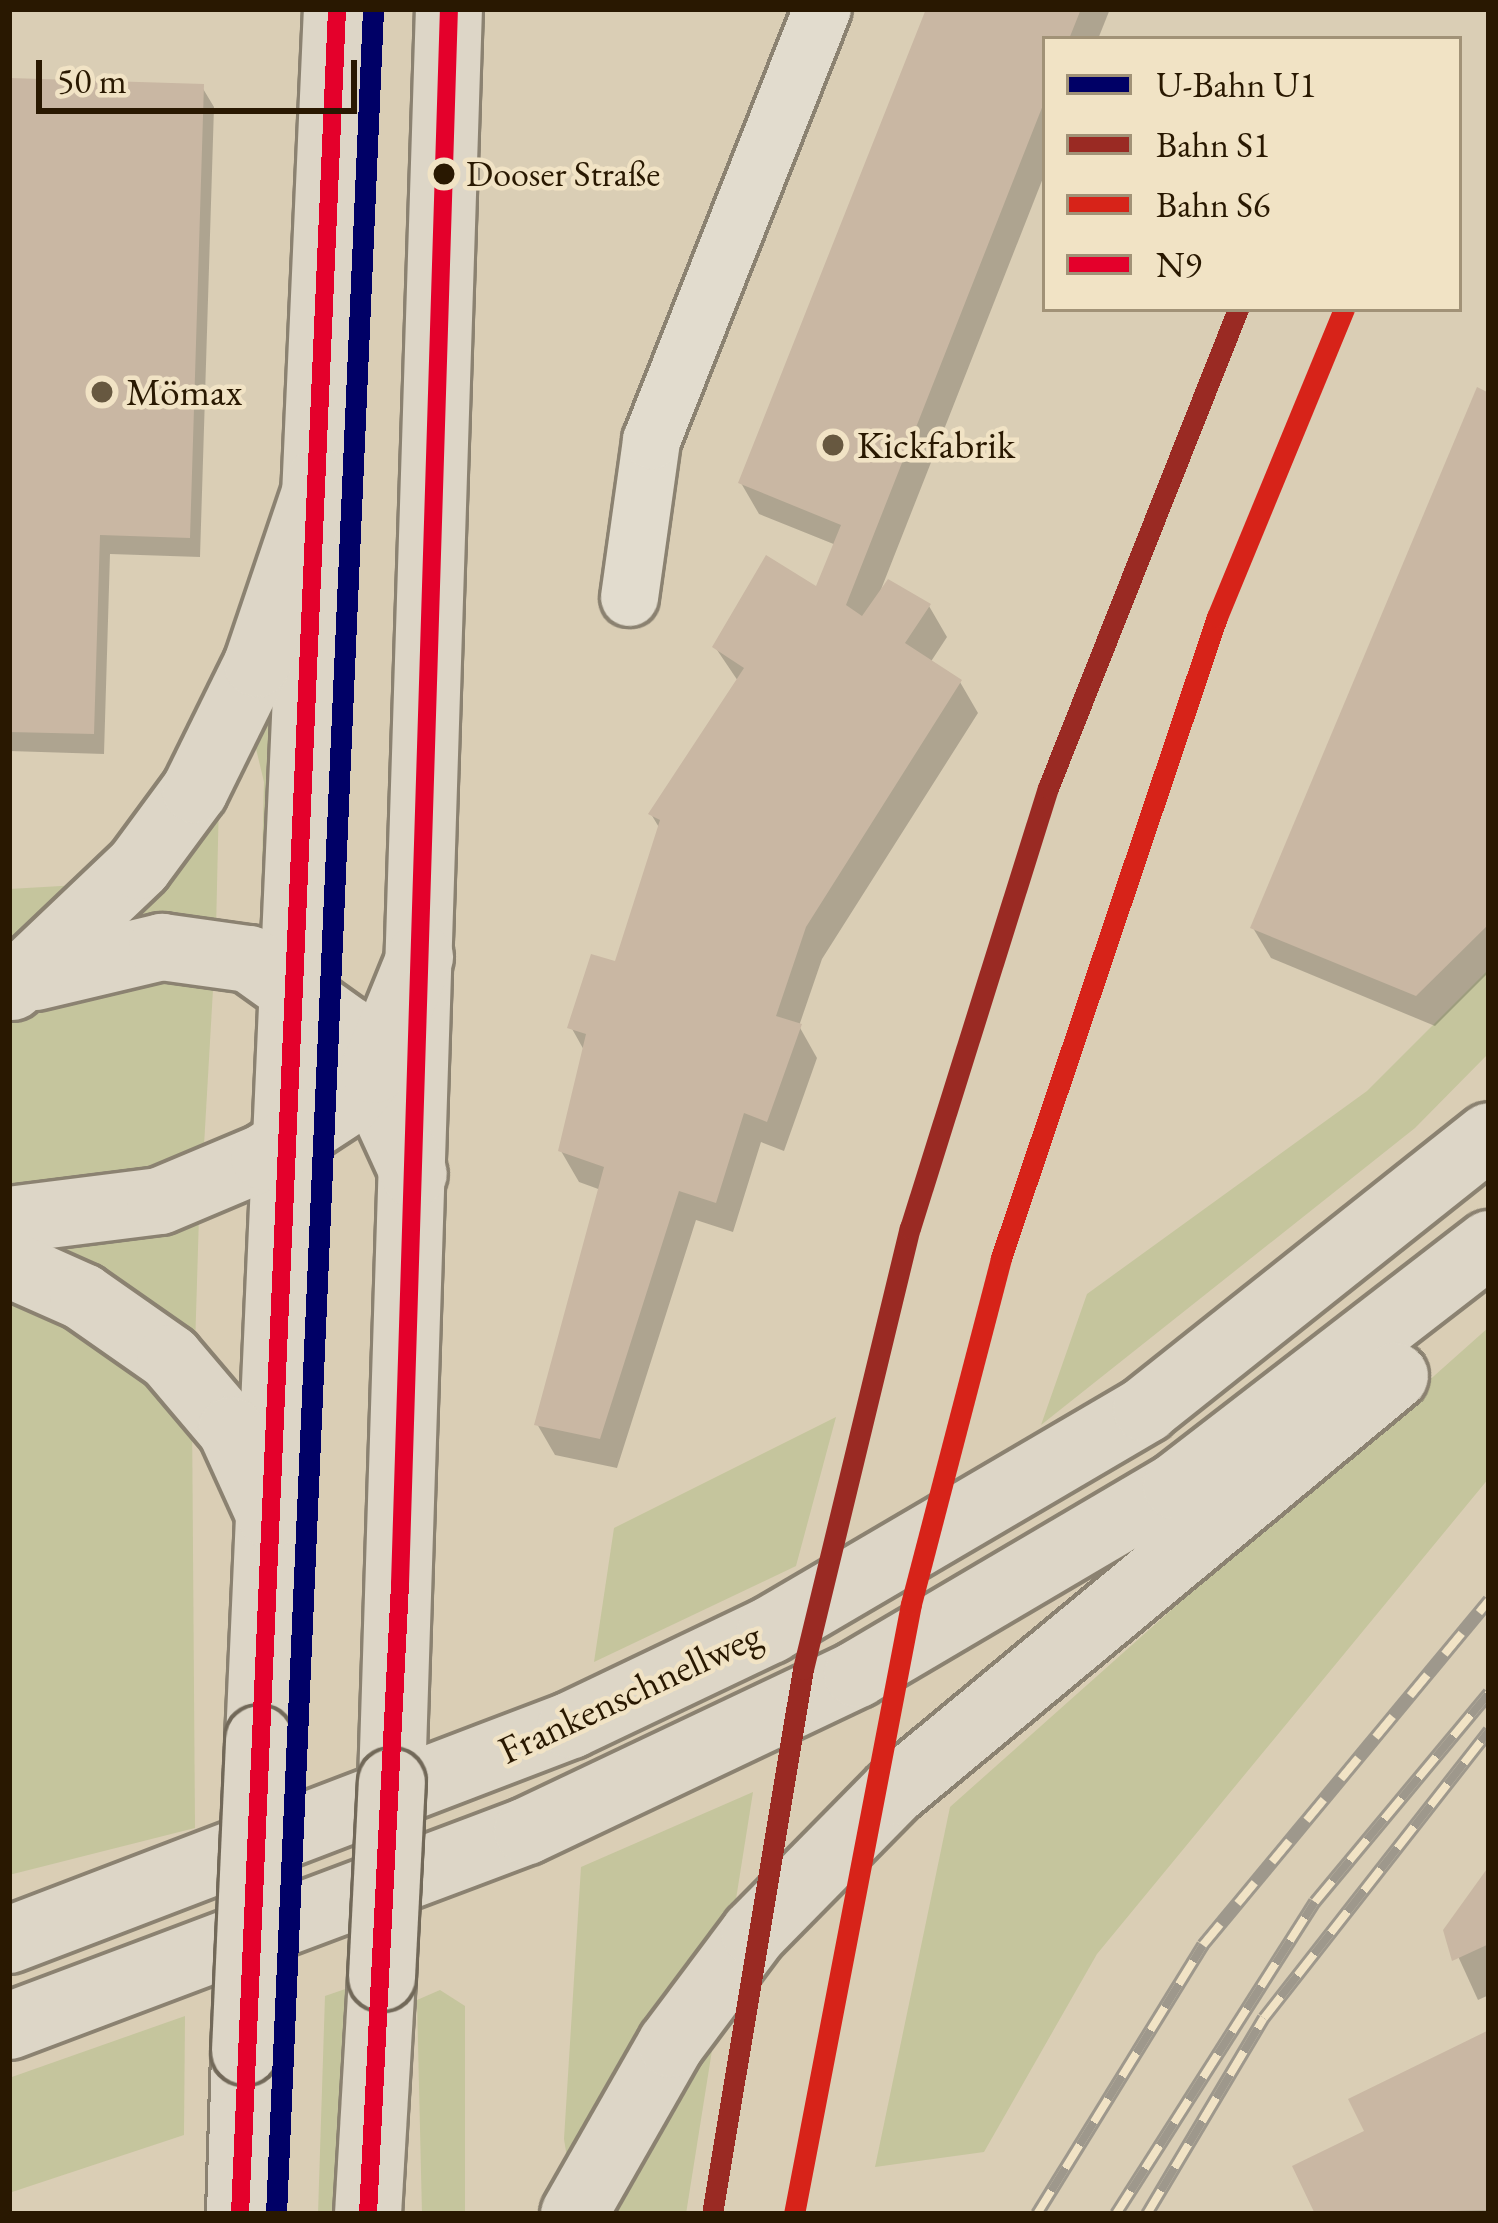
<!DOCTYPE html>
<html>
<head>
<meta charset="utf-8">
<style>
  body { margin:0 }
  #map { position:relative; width:1498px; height:2223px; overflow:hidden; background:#daceb5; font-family:"EB Garamond",serif }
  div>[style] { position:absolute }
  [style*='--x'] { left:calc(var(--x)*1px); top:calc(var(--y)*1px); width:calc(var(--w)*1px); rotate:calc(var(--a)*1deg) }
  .green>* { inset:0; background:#c5c59d }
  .shadow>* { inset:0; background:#0003 }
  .building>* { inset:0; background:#c9b7a3 }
  .roads { filter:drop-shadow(3px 0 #8b8271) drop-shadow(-3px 0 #8b8271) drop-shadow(0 3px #8b8271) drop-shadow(0 -3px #8b8271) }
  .minor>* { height:57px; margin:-28.5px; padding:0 28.5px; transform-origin:28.5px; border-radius:28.5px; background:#e2dcce }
  .major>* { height:66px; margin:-33px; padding:0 33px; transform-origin:33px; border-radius:33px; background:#ddd6c7 }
  .highway>* { height:66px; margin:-33px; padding:0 33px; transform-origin:33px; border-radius:33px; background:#ddd6c7 }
  .rail>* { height:14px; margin-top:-7px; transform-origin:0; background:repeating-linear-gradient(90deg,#f1e3c5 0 27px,#9e988c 0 54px); box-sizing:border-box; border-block:3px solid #9e988c }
  .bridges { filter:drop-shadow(3px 0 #726959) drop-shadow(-3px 0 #726959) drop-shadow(0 3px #726959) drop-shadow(0 -3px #726959) }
  .major-bridge>* { height:66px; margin:-33px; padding:0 33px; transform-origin:33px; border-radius:33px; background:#ddd6c7 }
  .bus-1>* { height:18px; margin:-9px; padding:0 9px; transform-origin:9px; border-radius:9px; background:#e4002b }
  .rail-1>* { height:21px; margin:-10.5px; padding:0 10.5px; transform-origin:10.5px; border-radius:10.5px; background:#9a2a23 }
  .rail-2>* { height:21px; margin:-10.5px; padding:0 10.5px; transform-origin:10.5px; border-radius:10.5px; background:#d72319 }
  .metro-1>* { height:21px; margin:-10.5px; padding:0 10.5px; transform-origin:10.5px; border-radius:10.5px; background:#006 }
  .dots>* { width:33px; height:33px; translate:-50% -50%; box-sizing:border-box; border:6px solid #f1e3c5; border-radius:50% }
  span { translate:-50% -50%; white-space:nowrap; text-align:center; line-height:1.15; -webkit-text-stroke:9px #f1e3c5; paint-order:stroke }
  .bus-label { font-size:36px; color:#291801 }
  .left { translate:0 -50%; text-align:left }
  .poi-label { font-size:39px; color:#291801 }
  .street-label { font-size:39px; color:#291801 }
  .frame { position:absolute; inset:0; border:12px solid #291801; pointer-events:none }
  .legend { position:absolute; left:1042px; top:36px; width:420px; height:276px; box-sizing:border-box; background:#f1e3c5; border:3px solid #a19277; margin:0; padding:15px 21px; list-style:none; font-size:36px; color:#291801 }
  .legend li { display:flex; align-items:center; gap:24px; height:60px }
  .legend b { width:60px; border:3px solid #a19277 }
  .scale { position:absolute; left:36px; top:60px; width:321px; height:54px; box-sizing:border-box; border:6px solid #291801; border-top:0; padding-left:15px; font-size:36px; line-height:42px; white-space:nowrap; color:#291801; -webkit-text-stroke:9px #f1e3c5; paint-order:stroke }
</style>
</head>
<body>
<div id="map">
  <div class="green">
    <div style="clip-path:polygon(287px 651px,275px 948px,260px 940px,264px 782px,252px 732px)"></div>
    <div style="clip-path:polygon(219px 798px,216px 930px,109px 935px)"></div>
    <div style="clip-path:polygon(96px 884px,9px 957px,9px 889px)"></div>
    <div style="clip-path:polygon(1489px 969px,1489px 1053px,1415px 1128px,1041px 1425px,1087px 1294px,1367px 1091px)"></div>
    <div style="clip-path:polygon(214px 972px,203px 1163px,9px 1198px,9px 1017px,90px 982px)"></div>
    <div style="clip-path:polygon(199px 1216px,195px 1348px,30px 1244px)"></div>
    <div style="clip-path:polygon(9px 1290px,66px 1316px,192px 1410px,195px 1828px,9px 1875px)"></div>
    <div style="clip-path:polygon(1489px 1327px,1489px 1478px,1097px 1954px,984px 2152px,875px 2167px,950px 1807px)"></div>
    <div style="clip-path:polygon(836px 1417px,796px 1566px,594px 1662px,614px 1528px)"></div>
    <div style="clip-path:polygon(753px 1792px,686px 2214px,576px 2214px,564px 2139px,581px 1867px)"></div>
    <div style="clip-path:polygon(354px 1986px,346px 2214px,318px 2214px,325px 1996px)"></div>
    <div style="clip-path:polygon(440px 1990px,465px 2006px,465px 2214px,422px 2214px,417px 2000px)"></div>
    <div style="clip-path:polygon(185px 2016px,184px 2135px,9px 2193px,9px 2078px)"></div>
  </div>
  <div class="shadow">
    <div style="clip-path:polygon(929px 9px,1110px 9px,1098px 39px,1045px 39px,1045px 173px,880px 592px,929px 606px,947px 637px,930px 663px,960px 682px,978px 713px,822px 959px,799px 1026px,817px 1058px,784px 1151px,761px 1142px,733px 1232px,696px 1220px,617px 1468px,555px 1455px,537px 1424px,601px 1190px,579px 1182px,561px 1151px,585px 1052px,571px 1027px,617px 965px,660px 829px,651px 814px,738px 681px,715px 647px,817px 591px,836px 545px,759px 514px,741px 483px)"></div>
    <div style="clip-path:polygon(9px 81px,202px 87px,214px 107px,200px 557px,110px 554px,104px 754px,9px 751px)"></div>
    <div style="clip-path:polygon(1489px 396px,1489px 972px,1435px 1026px,1271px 958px,1253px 928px)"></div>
    <div style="clip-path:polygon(1489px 1871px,1489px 1995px,1478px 2000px,1446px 1930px)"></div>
    <div style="clip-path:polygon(1489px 2034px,1489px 2214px,1319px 2214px,1296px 2168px,1368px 2133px)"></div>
  </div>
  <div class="building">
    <div style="clip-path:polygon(926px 9px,1081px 9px,1069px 39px,1045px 39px,1045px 100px,846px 605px,862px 616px,888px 579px,931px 604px,905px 643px,962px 680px,806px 927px,776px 1016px,802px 1024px,767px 1122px,744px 1113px,716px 1203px,679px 1191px,600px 1439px,534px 1425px,604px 1167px,558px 1151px,586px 1034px,567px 1028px,591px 954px,615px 961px,660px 820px,648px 814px,744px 668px,712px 647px,766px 555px,816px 586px,841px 525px,738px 483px)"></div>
    <div style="clip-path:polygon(9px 78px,204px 84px,190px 538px,100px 535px,94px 734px,9px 732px)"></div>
    <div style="clip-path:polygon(1477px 387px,1489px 393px,1489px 924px,1416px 996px,1250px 928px)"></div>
    <div style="clip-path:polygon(1489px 1866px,1489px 1944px,1452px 1961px,1443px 1930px)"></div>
    <div style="clip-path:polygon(1489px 2030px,1489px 2210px,1315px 2214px,1292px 2166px,1364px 2131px,1348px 2099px)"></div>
  </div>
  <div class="roads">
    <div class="minor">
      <div style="--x:629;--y:597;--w:159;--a:-82"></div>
      <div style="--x:651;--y:440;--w:464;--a:-68.4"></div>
    </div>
    <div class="major">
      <div style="--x:259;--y:1739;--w:1732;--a:-87.42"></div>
      <div style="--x:392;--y:1782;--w:1774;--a:-88.16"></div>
      <div style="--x:240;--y:2214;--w:163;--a:-88.2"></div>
      <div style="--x:368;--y:2214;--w:237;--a:-86.6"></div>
    </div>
    <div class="highway">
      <div style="--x:36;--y:977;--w:130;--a:-13.4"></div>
      <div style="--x:162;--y:947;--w:88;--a:7.9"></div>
      <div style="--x:249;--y:959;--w:122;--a:35.6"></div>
      <div style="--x:348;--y:1030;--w:158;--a:65.4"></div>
      <div style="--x:12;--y:987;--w:175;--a:-43.6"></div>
      <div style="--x:139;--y:866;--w:94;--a:-53.6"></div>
      <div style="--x:195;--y:790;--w:140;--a:-63.8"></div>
      <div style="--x:257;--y:664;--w:193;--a:-71.3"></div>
      <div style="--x:9;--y:1220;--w:152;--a:-7.2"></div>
      <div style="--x:160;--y:1201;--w:113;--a:-22.9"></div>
      <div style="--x:264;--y:1157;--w:100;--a:-33.2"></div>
      <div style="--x:348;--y:1102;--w:41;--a:-50.9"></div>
      <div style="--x:374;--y:1070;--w:122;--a:-67.8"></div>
      <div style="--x:9;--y:1264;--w:81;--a:24"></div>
      <div style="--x:83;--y:1297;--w:106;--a:35"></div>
      <div style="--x:170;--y:1358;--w:94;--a:49.7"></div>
      <div style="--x:231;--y:1430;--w:94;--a:65.6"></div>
      <div style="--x:9;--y:1940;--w:602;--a:-20.93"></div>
      <div style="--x:571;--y:1725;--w:221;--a:-25.5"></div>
      <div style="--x:770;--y:1630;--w:436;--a:-30.4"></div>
      <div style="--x:1146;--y:1409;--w:438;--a:-38.5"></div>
      <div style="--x:9;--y:2026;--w:553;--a:-20.63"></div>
      <div style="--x:527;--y:1831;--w:365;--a:-25.4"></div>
      <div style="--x:857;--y:1674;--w:370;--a:-30.5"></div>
      <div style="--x:1176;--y:1486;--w:396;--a:-37.7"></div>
      <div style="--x:574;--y:2214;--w:196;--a:-60.3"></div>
      <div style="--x:671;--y:2044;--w:139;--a:-53.2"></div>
      <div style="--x:754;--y:1933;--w:198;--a:-45.4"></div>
      <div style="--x:893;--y:1792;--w:652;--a:-39.65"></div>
    </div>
  </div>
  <div class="rail">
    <div style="--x:1037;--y:2214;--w:316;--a:-58.3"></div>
    <div style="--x:1203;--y:1945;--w:448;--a:-50.3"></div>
    <div style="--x:1116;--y:2214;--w:370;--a:-57.5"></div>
    <div style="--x:1315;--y:1902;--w:272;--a:-50.2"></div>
    <div style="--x:1147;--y:2214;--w:228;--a:-59.2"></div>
    <div style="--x:1264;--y:2018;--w:365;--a:-51.9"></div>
  </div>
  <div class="bridges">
    <div class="major-bridge">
      <div style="--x:382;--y:1977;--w:195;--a:-87.1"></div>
      <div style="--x:245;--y:2051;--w:312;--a:-87.4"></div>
    </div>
  </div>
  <div class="bus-1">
    <div style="--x:240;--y:2214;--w:2207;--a:-87.48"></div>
    <div style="--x:368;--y:2214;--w:631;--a:-87.09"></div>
    <div style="--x:400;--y:1584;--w:1576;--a:-88.22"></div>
  </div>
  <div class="rail-1">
    <div style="--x:712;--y:2214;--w:553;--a:-80.52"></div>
    <div style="--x:803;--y:1669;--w:454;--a:-76.4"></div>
    <div style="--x:910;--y:1228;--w:461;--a:-72.6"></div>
    <div style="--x:1048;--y:788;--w:515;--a:-68.36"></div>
  </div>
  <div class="rail-2">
    <div style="--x:794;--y:2214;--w:621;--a:-79.14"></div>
    <div style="--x:911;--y:1604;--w:358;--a:-75.4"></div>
    <div style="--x:1001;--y:1258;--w:676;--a:-71.38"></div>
    <div style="--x:1217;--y:617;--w:333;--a:-67.6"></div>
  </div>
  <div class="metro-1">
    <div style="--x:276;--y:2214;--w:2207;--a:-87.48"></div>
  </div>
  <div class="dots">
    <div style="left:444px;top:174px;background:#291801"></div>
    <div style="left:102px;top:392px;background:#675840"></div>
    <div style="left:833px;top:445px;background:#675840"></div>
  </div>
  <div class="bus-label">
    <span class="left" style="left:466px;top:174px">Dooser Straße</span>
  </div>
  <div class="poi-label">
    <span class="left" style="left:126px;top:392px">Mömax</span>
    <span class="left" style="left:857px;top:445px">Kickfabrik</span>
  </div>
  <div class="street-label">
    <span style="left:630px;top:1693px;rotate:-25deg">Frankenschnellweg</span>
  </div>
  <div class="frame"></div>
  <ul class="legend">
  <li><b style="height:15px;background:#006"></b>U-Bahn U1</li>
  <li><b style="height:15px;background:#9a2a23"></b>Bahn S1</li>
  <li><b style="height:15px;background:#d72319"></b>Bahn S6</li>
  <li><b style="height:15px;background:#e4002b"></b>N9</li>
  </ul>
  <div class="scale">50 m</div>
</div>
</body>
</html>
